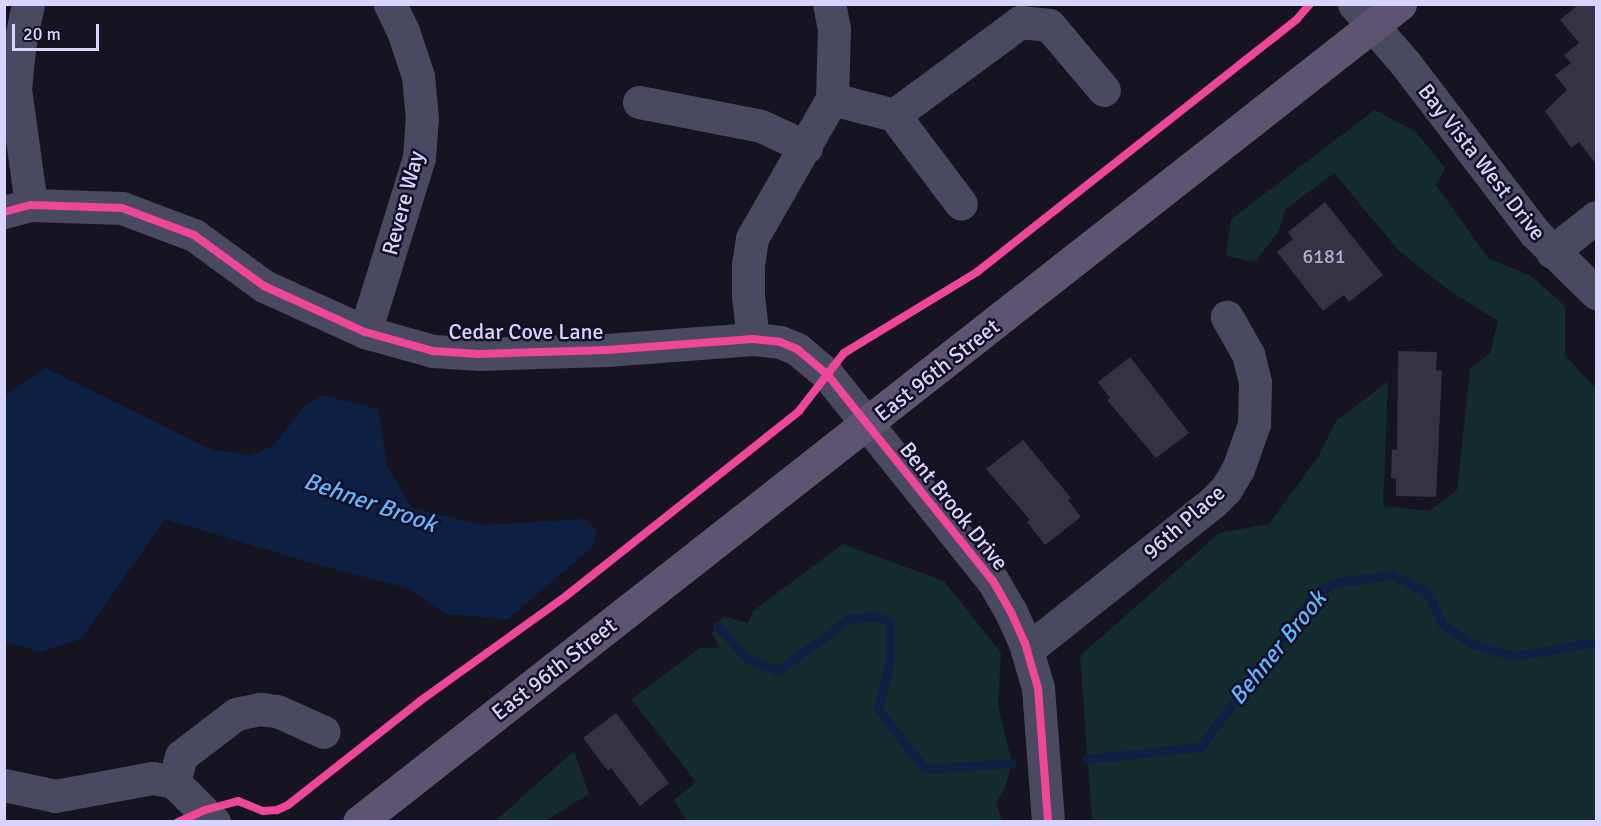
<!DOCTYPE html>
<html>
<head>
<meta charset="utf-8">
<style>
  body { margin:0 }
  #map { position:relative; width:1601px; height:826px; overflow:hidden; background:#161421; font-family:Signika,sans-serif }
  div>[style] { position:absolute }
  [style*='--x'] { left:calc(var(--x)*1px); top:calc(var(--y)*1px); width:calc(var(--w)*1px); rotate:calc(var(--a)*1deg) }
  .green>* { inset:0; background:#132c2d }
  .water>* { inset:0; background:#0d2144 }
  .stream>* { height:9px; margin:-4.5px; padding:0 4.5px; transform-origin:4.5px; border-radius:4.5px; background:#0d2144 }
  .building>* { inset:0; background:#343243 }
  .minor>* { height:33px; margin:-16.5px; padding:0 16.5px; transform-origin:16.5px; border-radius:16.5px; background:#4a4962 }
  .major>* { height:33px; margin:-16.5px; padding:0 16.5px; transform-origin:16.5px; border-radius:16.5px; background:#5e5373 }
  .cycleway>* { height:8px; margin:-4px; padding:0 4px; transform-origin:4px; border-radius:4px; background:#ed469a }
  span { translate:-50% -50%; white-space:nowrap; text-align:center; line-height:1.15; -webkit-text-stroke:5px #130f26; paint-order:stroke }
  .number-label { font-size:20px; color:#b0acd0 }
  .number-label span { -webkit-text-stroke-width:0 }
  .street-label { font-size:22px; color:#d9d4ff }
  .water-label { font-size:24px; color:#62b6ff; font-style:italic }
  .frame { position:absolute; inset:0; border:6px solid #d9d4ff; pointer-events:none }
  .scale { position:absolute; left:12px; top:24px; width:87px; height:27px; box-sizing:border-box; border:3px solid #d9d4ff; border-top:0; padding-left:8px; font-size:18px; line-height:21px; white-space:nowrap; color:#d9d4ff; -webkit-text-stroke:4px #130f26; paint-order:stroke }
</style>
</head>
<body>
<div id="map">
  <div class="green">
    <div style="clip-path:polygon(1375px 110px,1416px 132px,1445px 168px,1436px 185px,1488px 258px,1531px 276px,1565px 306px,1565px 355px,1596px 389px,1596px 821px,1092px 821px,1080px 656px,1219px 533px,1269px 524px,1318px 457px,1336px 421px,1388px 381px,1383px 506px,1429px 511px,1457px 490px,1470px 369px,1490px 353px,1498px 321px,1447px 289px,1398px 250px,1334px 173px,1285px 210px,1279px 231px,1255px 262px,1226px 256px,1231px 219px)"></div>
    <div style="clip-path:polygon(843px 544px,944px 581px,1001px 653px,998px 706px,1012px 763px,1004px 791px,996px 802px,1002px 821px,687px 821px,674px 800px,696px 782px,631px 699px,700px 648px,720px 648px,712px 633px,723px 616px,748px 623px,753px 611px)"></div>
    <div style="clip-path:polygon(574px 751px,589px 794px,545px 821px,495px 821px)"></div>
  </div>
  <div class="water">
    <div style="clip-path:polygon(46px 368px,212px 450px,250px 455px,273px 446px,304px 407px,322px 395px,378px 409px,387px 466px,412px 508px,483px 525px,584px 519px,597px 530px,592px 547px,508px 619px,445px 614px,410px 589px,308px 562px,165px 519px,81px 639px,41px 652px,5px 642px,5px 396px)"></div>
  </div>
  <div class="stream">
    <div style="--x:717;--y:625;--w:45;--a:47.7"></div>
    <div style="--x:747;--y:658;--w:33;--a:23"></div>
    <div style="--x:777;--y:671;--w:89;--a:-35.8"></div>
    <div style="--x:849;--y:619;--w:24;--a:-7"></div>
    <div style="--x:873;--y:616;--w:18;--a:19"></div>
    <div style="--x:890;--y:622;--w:37;--a:90"></div>
    <div style="--x:890;--y:659;--w:51;--a:103.5"></div>
    <div style="--x:878;--y:709;--w:76;--a:51.9"></div>
    <div style="--x:925;--y:769;--w:87;--a:-3.9"></div>
    <div style="--x:1087;--y:759;--w:114;--a:-6.1"></div>
    <div style="--x:1200;--y:747;--w:181;--a:-53.1"></div>
    <div style="--x:1309;--y:602;--w:30;--a:-40"></div>
    <div style="--x:1332;--y:583;--w:61;--a:-7.6"></div>
    <div style="--x:1392;--y:575;--w:40;--a:26.6"></div>
    <div style="--x:1428;--y:593;--w:35;--a:65"></div>
    <div style="--x:1443;--y:625;--w:38;--a:32"></div>
    <div style="--x:1475;--y:645;--w:42;--a:15"></div>
    <div style="--x:1516;--y:656;--w:81;--a:-9.9"></div>
  </div>
  <div class="building">
    <div style="clip-path:polygon(1579px 4px,1596px 4px,1596px 164px,1579px 142px,1571px 148px,1545px 111px,1567px 90px,1555px 75px,1571px 63px,1564px 55px,1579px 43px,1560px 20px)"></div>
    <div style="clip-path:polygon(1325px 202px,1383px 275px,1349px 302px,1344px 295px,1323px 311px,1277px 252px,1293px 239px,1288px 232px)"></div>
    <div style="clip-path:polygon(1398px 351px,1437px 352px,1436px 370px,1442px 371px,1436px 497px,1396px 496px,1396px 479px,1391px 478px,1392px 449px,1397px 450px)"></div>
    <div style="clip-path:polygon(1130px 357px,1189px 433px,1156px 458px,1107px 400px,1110px 398px,1098px 382px)"></div>
    <div style="clip-path:polygon(1023px 440px,1071px 498px,1068px 500px,1081px 517px,1045px 545px,1027px 522px,1030px 520px,986px 469px)"></div>
    <div style="clip-path:polygon(616px 713px,669px 783px,640px 806px,611px 768px,608px 771px,583px 738px)"></div>
  </div>
  <div class="minor">
    <div style="--x:28;--y:4;--w:45;--a:101.6"></div>
    <div style="--x:19;--y:48;--w:41;--a:95.6"></div>
    <div style="--x:15;--y:89;--w:117;--a:82.1"></div>
    <div style="--x:1354;--y:4;--w:78;--a:49.2"></div>
    <div style="--x:1405;--y:63;--w:214;--a:52.6"></div>
    <div style="--x:1535;--y:233;--w:86;--a:44.5"></div>
    <div style="--x:832;--y:99;--w:64;--a:14.5"></div>
    <div style="--x:894;--y:115;--w:157;--a:-36.4"></div>
    <div style="--x:1020;--y:22;--w:29;--a:6"></div>
    <div style="--x:1049;--y:25;--w:85;--a:49.8"></div>
    <div style="--x:639;--y:102;--w:124;--a:11.1"></div>
    <div style="--x:761;--y:126;--w:50;--a:25"></div>
    <div style="--x:894;--y:115;--w:111;--a:53"></div>
    <div style="--x:4;--y:212;--w:28;--a:-15"></div>
    <div style="--x:31;--y:205;--w:91;--a:1.9"></div>
    <div style="--x:122;--y:208;--w:77;--a:20.6"></div>
    <div style="--x:194;--y:235;--w:87;--a:36.1"></div>
    <div style="--x:264;--y:286;--w:111;--a:24.5"></div>
    <div style="--x:365;--y:332;--w:71;--a:15.6"></div>
    <div style="--x:433;--y:351;--w:46;--a:3.7"></div>
    <div style="--x:479;--y:354;--w:128;--a:-1.8"></div>
    <div style="--x:607;--y:350;--w:146;--a:-4.3"></div>
    <div style="--x:753;--y:339;--w:27;--a:6"></div>
    <div style="--x:780;--y:342;--w:18;--a:22"></div>
    <div style="--x:797;--y:349;--w:39;--a:40"></div>
    <div style="--x:827;--y:374;--w:265;--a:51.3"></div>
    <div style="--x:993;--y:581;--w:36;--a:60"></div>
    <div style="--x:1011;--y:612;--w:34;--a:66"></div>
    <div style="--x:1025;--y:643;--w:47;--a:73.9"></div>
    <div style="--x:1038;--y:688;--w:134;--a:85.7"></div>
    <div style="--x:1552;--y:252;--w:56;--a:-38.5"></div>
    <div style="--x:365;--y:332;--w:182;--a:-72.8"></div>
    <div style="--x:419;--y:158;--w:39;--a:-86"></div>
    <div style="--x:422;--y:119;--w:43;--a:-95.3"></div>
    <div style="--x:418;--y:76;--w:47;--a:-108.4"></div>
    <div style="--x:403;--y:31;--w:30;--a:-116"></div>
    <div style="--x:753;--y:339;--w:43;--a:-96.6"></div>
    <div style="--x:748;--y:296;--w:32;--a:-90"></div>
    <div style="--x:748;--y:264;--w:26;--a:-81"></div>
    <div style="--x:752;--y:238;--w:160;--a:-60.1"></div>
    <div style="--x:832;--y:99;--w:70;--a:-88.4"></div>
    <div style="--x:834;--y:29;--w:25;--a:-101"></div>
    <div style="--x:1027;--y:650;--w:239;--a:-38.5"></div>
    <div style="--x:1214;--y:501;--w:17;--a:-45"></div>
    <div style="--x:1226;--y:489;--w:23;--a:-59"></div>
    <div style="--x:1238;--y:469;--w:48;--a:-70.4"></div>
    <div style="--x:1254;--y:424;--w:42;--a:-88.6"></div>
    <div style="--x:1255;--y:382;--w:29;--a:-104"></div>
    <div style="--x:1248;--y:354;--w:43;--a:-119.6"></div>
    <div style="--x:174;--y:782;--w:57;--a:45"></div>
    <div style="--x:4;--y:785;--w:52;--a:12.2"></div>
    <div style="--x:55;--y:796;--w:99;--a:-10.5"></div>
    <div style="--x:152;--y:778;--w:22;--a:10"></div>
    <div style="--x:174;--y:782;--w:27;--a:-75"></div>
    <div style="--x:181;--y:756;--w:69;--a:-37.4"></div>
    <div style="--x:236;--y:714;--w:25;--a:-12"></div>
    <div style="--x:260;--y:709;--w:17;--a:7"></div>
    <div style="--x:277;--y:711;--w:51;--a:24.1"></div>
  </div>
  <div class="major">
    <div style="--x:359;--y:822;--w:1324;--a:-38.16"></div>
  </div>
  <div class="cycleway">
    <div style="--x:4;--y:212;--w:28;--a:-15"></div>
    <div style="--x:31;--y:205;--w:91;--a:1.9"></div>
    <div style="--x:122;--y:208;--w:77;--a:20.6"></div>
    <div style="--x:194;--y:235;--w:87;--a:36.1"></div>
    <div style="--x:264;--y:286;--w:111;--a:24.5"></div>
    <div style="--x:365;--y:332;--w:71;--a:15.6"></div>
    <div style="--x:433;--y:351;--w:46;--a:3.7"></div>
    <div style="--x:479;--y:354;--w:128;--a:-1.8"></div>
    <div style="--x:607;--y:350;--w:146;--a:-4.3"></div>
    <div style="--x:753;--y:339;--w:27;--a:6"></div>
    <div style="--x:780;--y:342;--w:18;--a:22"></div>
    <div style="--x:797;--y:349;--w:39;--a:40"></div>
    <div style="--x:827;--y:374;--w:265;--a:51.3"></div>
    <div style="--x:993;--y:581;--w:36;--a:60"></div>
    <div style="--x:1011;--y:612;--w:34;--a:66"></div>
    <div style="--x:1025;--y:643;--w:47;--a:73.9"></div>
    <div style="--x:1038;--y:688;--w:134;--a:85.7"></div>
    <div style="--x:178;--y:822;--w:30;--a:-24"></div>
    <div style="--x:205;--y:810;--w:34;--a:-15"></div>
    <div style="--x:238;--y:801;--w:27;--a:22"></div>
    <div style="--x:263;--y:811;--w:14;--a:-4"></div>
    <div style="--x:277;--y:810;--w:12;--a:-24"></div>
    <div style="--x:288;--y:805;--w:168;--a:-38.2"></div>
    <div style="--x:420;--y:701;--w:180;--a:-35.7"></div>
    <div style="--x:566;--y:596;--w:298;--a:-38.4"></div>
    <div style="--x:799;--y:411;--w:73;--a:-52.2"></div>
    <div style="--x:844;--y:353;--w:156;--a:-31.3"></div>
    <div style="--x:977;--y:272;--w:408;--a:-38.3"></div>
    <div style="--x:1297;--y:19;--w:20;--a:-49"></div>
  </div>
  <div class="number-label">
    <span style="left:1324px;top:256px">6181</span>
  </div>
  <div class="street-label">
    <span style="left:1482px;top:162px;rotate:52deg">Bay Vista West Drive</span>
    <span style="left:403px;top:203px;rotate:-75deg">Revere Way</span>
    <span style="left:526px;top:332px">Cedar Cove Lane</span>
    <span style="left:937px;top:370px;rotate:-38deg">East 96th Street</span>
    <span style="left:954px;top:506px;rotate:51deg">Bent Brook Drive</span>
    <span style="left:1184px;top:522px;rotate:-41deg">96th Place</span>
    <span style="left:554px;top:669px;rotate:-38deg">East 96th Street</span>
  </div>
  <div class="water-label">
    <span style="left:370px;top:503px;rotate:19deg">Behner Brook</span>
    <span style="left:1278px;top:648px;rotate:-51deg">Behner Brook</span>
  </div>
  <div class="frame"></div>
  <div class="scale">20 m</div>
</div>
</body>
</html>
